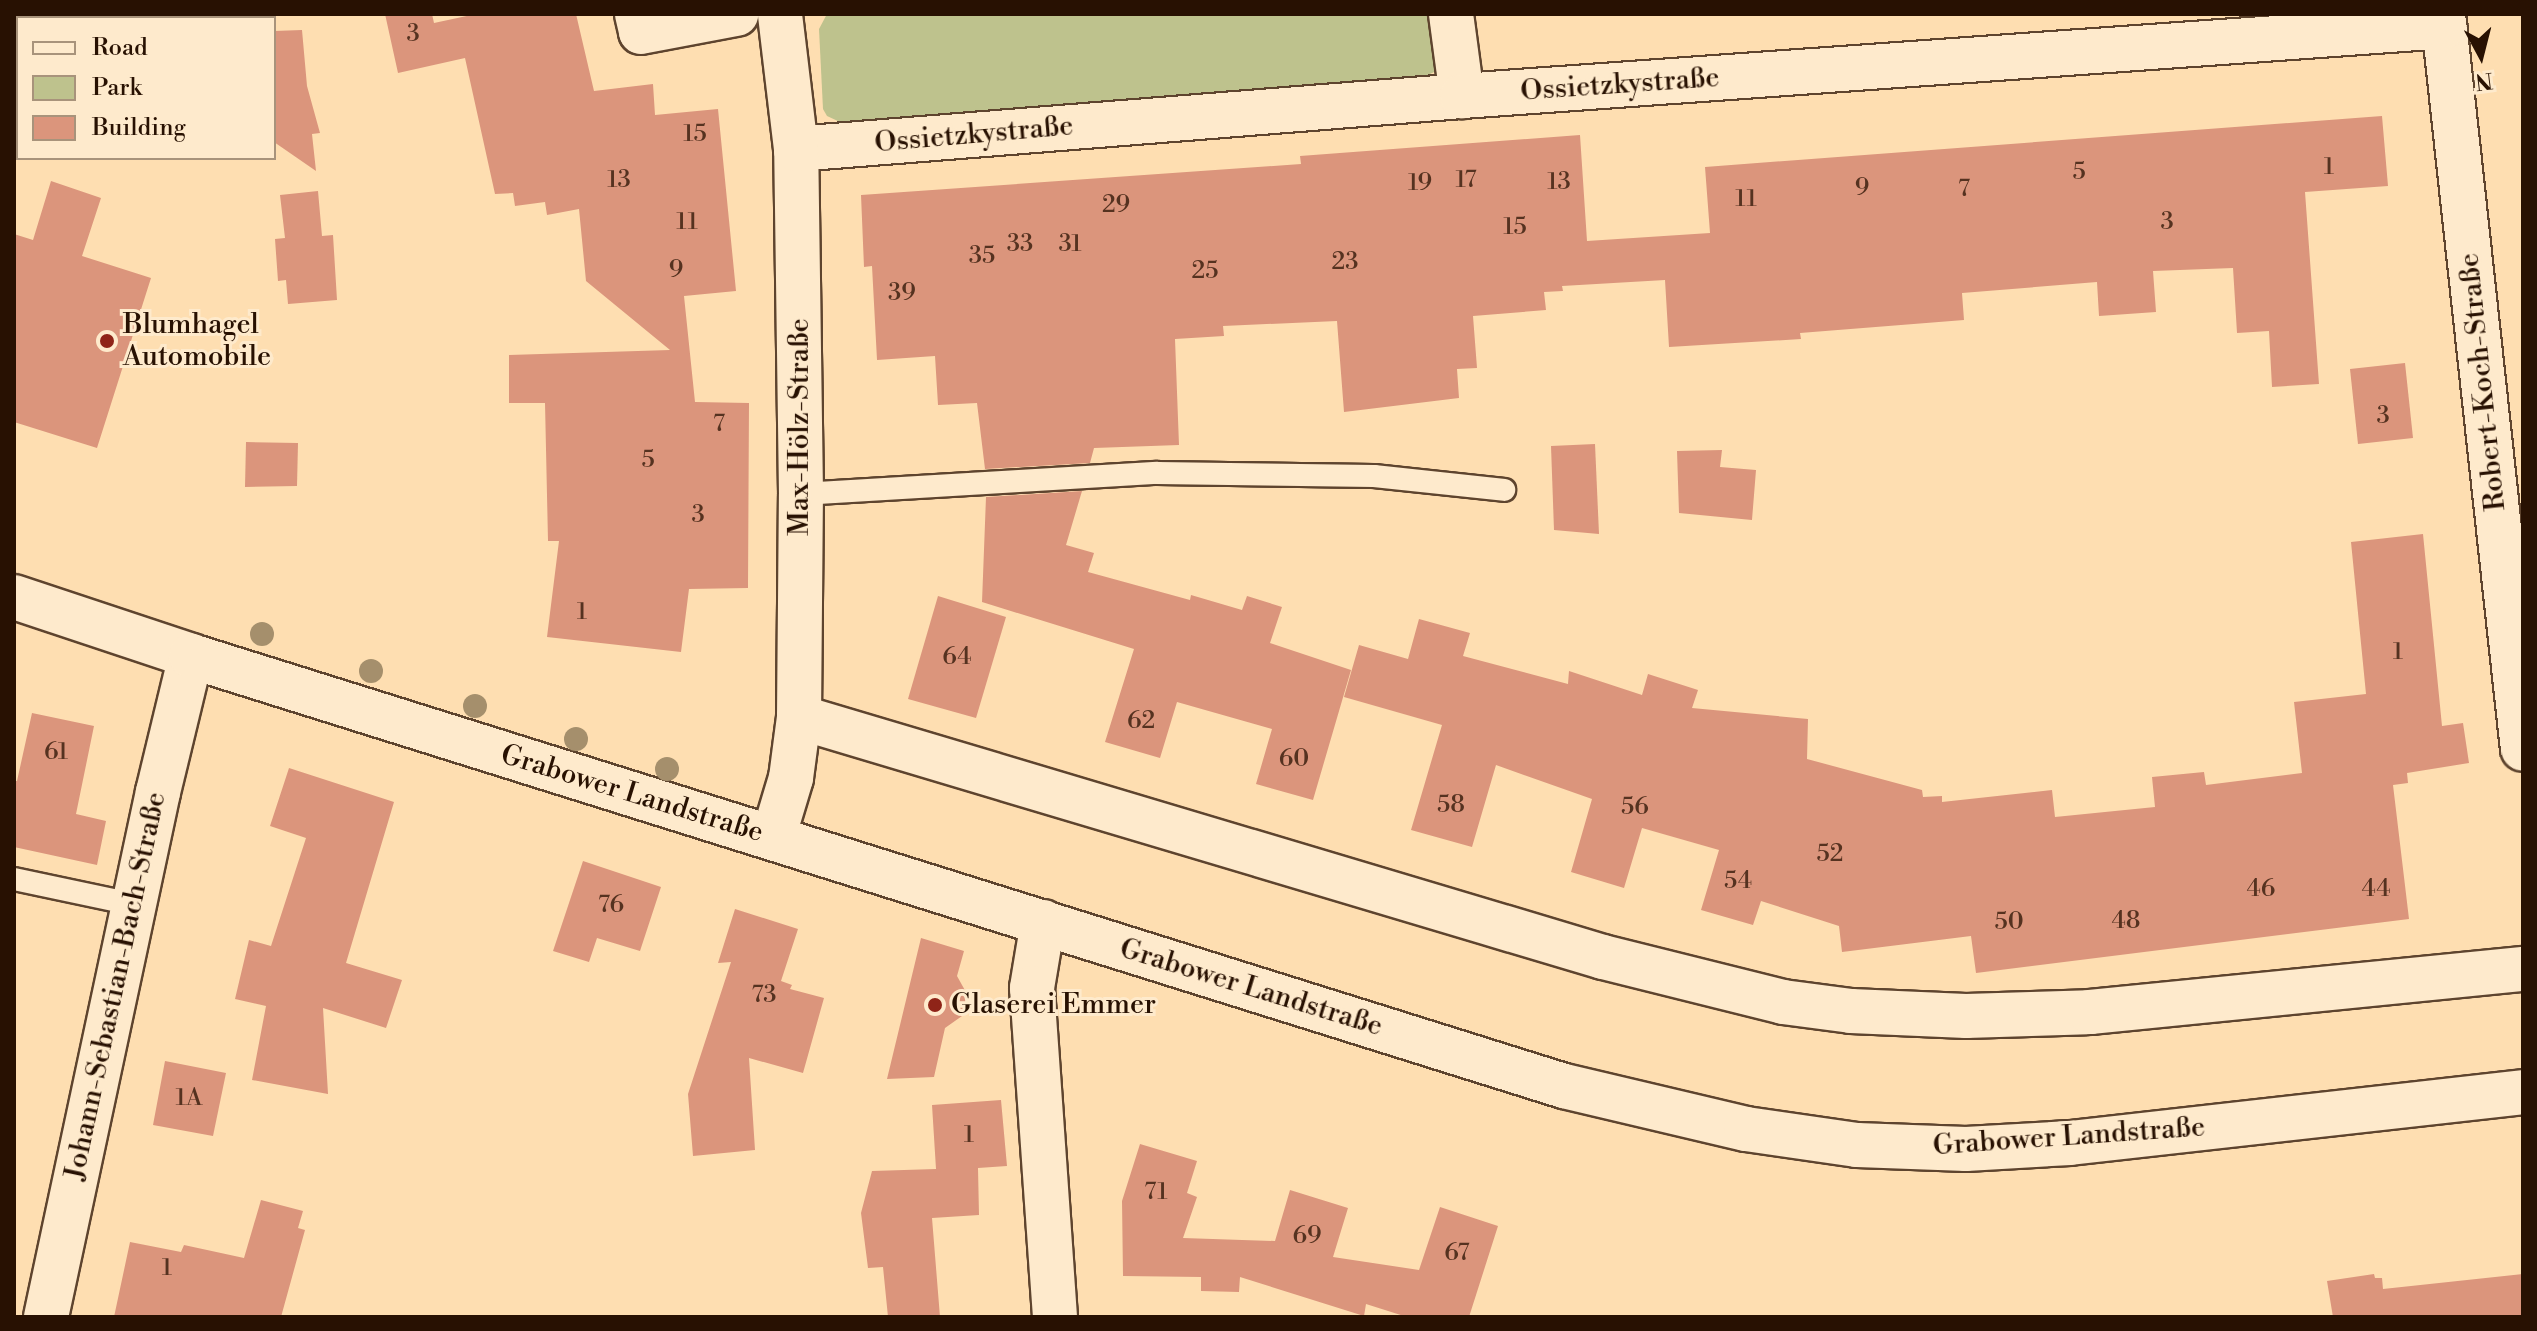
<!DOCTYPE html>
<html>
<head>
<meta charset="utf-8">
<style>
  body { margin:0 }
  #map { position:relative; width:2537px; height:1331px; overflow:hidden; background:#fedeb1; font-family:"Libre Bodoni",serif }
  div>[style] { position:absolute }
  [style*='--x'] { left:calc(var(--x)*1px); top:calc(var(--y)*1px); width:calc(var(--w)*1px); rotate:calc(var(--a)*1deg) }
  .green>* { inset:0; background:#bec28d }
  .building>* { inset:0; background:#db957c }
  .roads { filter:drop-shadow(2px 0 #5e442e) drop-shadow(-2px 0 #5e442e) drop-shadow(0 2px #5e442e) drop-shadow(0 -2px #5e442e) }
  .lane>* { height:22px; margin:-11px; padding:0 11px; transform-origin:11px; border-radius:11px; background:#feeacc }
  .street>* { height:44px; margin:-22px; padding:0 22px; transform-origin:22px; border-radius:22px; background:#feeacc }
  .secondary>* { height:44px; margin:-22px; padding:0 22px; transform-origin:22px; border-radius:22px; background:#feeacc }
  .trees>* { width:24px; height:24px; margin:-12px; border-radius:50%; background:#a58f6c }
  .dots>* { width:22px; height:22px; translate:-50% -50%; box-sizing:border-box; border:4px solid #feeacc; border-radius:50% }
  span { translate:-50% -50%; white-space:nowrap; text-align:center; line-height:1.15; -webkit-text-stroke:6px #feeacc; paint-order:stroke }
  .number-label { font-size:24px; color:#553220 }
  .number-label span { -webkit-text-stroke-width:0 }
  .street-label { font-size:28px; color:#281102 }
  .poi-label { font-size:28px; color:#281102 }
  .left { translate:0 -50%; text-align:left }
  .frame { position:absolute; inset:0; border:16px solid #281102; pointer-events:none }
  .legend { position:absolute; left:16px; top:16px; width:260px; height:144px; box-sizing:border-box; background:#feeacc; border:2px solid #a8937b; margin:0; padding:10px 14px; list-style:none; font-size:24px; color:#281102 }
  .legend li { display:flex; align-items:center; gap:16px; height:40px }
  .legend b { width:40px; border:2px solid #a8937b }
  .north { position:absolute; left:2441px; top:16px; width:80px; height:80px; -webkit-text-stroke:6px #feeacc; paint-order:stroke; rotate:173deg; font-size:22px; font-weight:700; line-height:32px; text-align:center; color:#281102 }
  .north::after { content:''; display:block; margin:auto; width:28px; height:36px; background:#281102; clip-path:polygon(50% 0,100% 100%,50% 72%,0 100%) }
</style>
</head>
<body>
<div id="map">
  <div class="green">
    <div style="clip-path:polygon(827px 14px,1431px 14px,1438px 63px,1436px 71px,1422px 78px,840px 122px,827px 116px,823px 109px,819px 29px)"></div>
  </div>
  <div class="building">
    <div style="clip-path:polygon(385px 14px,432px 14px,434px 23px,476px 14px,576px 14px,594px 91px,653px 84px,655px 115px,718px 109px,736px 291px,684px 296px,695px 402px,749px 403px,748px 588px,689px 589px,681px 652px,547px 637px,559px 541px,548px 541px,545px 403px,509px 403px,509px 355px,670px 350px,586px 281px,579px 209px,547px 215px,545px 202px,515px 206px,513px 193px,495px 194px,465px 58px,398px 73px)"></div>
    <div style="clip-path:polygon(302px 30px,307px 86px,320px 133px,312px 134px,316px 171px,274px 142px,274px 31px)"></div>
    <div style="clip-path:polygon(2382px 116px,2388px 186px,2305px 192px,2319px 384px,2272px 387px,2269px 331px,2237px 333px,2233px 268px,2153px 271px,2156px 312px,2099px 316px,2097px 282px,1962px 293px,1964px 320px,1800px 333px,1801px 339px,1669px 347px,1665px 280px,1562px 286px,1563px 291px,1544px 292px,1546px 310px,1473px 316px,1477px 368px,1457px 369px,1459px 398px,1344px 412px,1337px 321px,1223px 326px,1224px 336px,1175px 339px,1179px 445px,1094px 448px,1090px 463px,985px 469px,977px 403px,938px 405px,935px 356px,877px 360px,872px 266px,864px 267px,861px 195px,1301px 164px,1300px 156px,1580px 135px,1587px 241px,1710px 233px,1705px 167px)"></div>
    <div style="clip-path:polygon(51px 181px,101px 198px,82px 256px,151px 278px,97px 448px,14px 422px,14px 234px,33px 240px)"></div>
    <div style="clip-path:polygon(318px 191px,322px 236px,333px 235px,337px 300px,288px 304px,286px 280px,278px 281px,275px 239px,285px 238px,280px 195px)"></div>
    <div style="clip-path:polygon(2405px 363px,2413px 438px,2358px 444px,2350px 369px)"></div>
    <div style="clip-path:polygon(246px 442px,298px 443px,297px 486px,245px 487px)"></div>
    <div style="clip-path:polygon(1595px 444px,1599px 534px,1554px 530px,1551px 446px)"></div>
    <div style="clip-path:polygon(1722px 450px,1720px 467px,1756px 470px,1752px 520px,1679px 513px,1677px 451px)"></div>
    <div style="clip-path:polygon(1082px 491px,1066px 545px,1094px 553px,1088px 572px,1190px 600px,1191px 595px,1242px 610px,1247px 596px,1282px 607px,1270px 643px,1351px 670px,1313px 800px,1256px 784px,1272px 729px,1177px 702px,1160px 758px,1105px 742px,1134px 649px,982px 602px,986px 497px)"></div>
    <div style="clip-path:polygon(2423px 534px,2442px 726px,2463px 723px,2469px 763px,2407px 773px,2408px 783px,2393px 785px,2409px 919px,1976px 973px,1971px 936px,1842px 952px,1839px 926px,1761px 901px,1753px 925px,1701px 910px,1719px 850px,1642px 828px,1624px 888px,1571px 872px,1592px 799px,1496px 765px,1472px 847px,1411px 830px,1442px 725px,1344px 697px,1359px 645px,1408px 659px,1419px 619px,1470px 633px,1463px 656px,1568px 684px,1569px 671px,1642px 695px,1648px 674px,1698px 690px,1692px 708px,1808px 719px,1807px 759px,1922px 790px,1923px 797px,1942px 796px,1942px 802px,2052px 790px,2055px 817px,2155px 807px,2152px 777px,2204px 772px,2206px 785px,2302px 773px,2294px 702px,2366px 694px,2351px 542px)"></div>
    <div style="clip-path:polygon(938px 596px,1006px 617px,976px 718px,908px 699px)"></div>
    <div style="clip-path:polygon(32px 713px,94px 726px,76px 814px,106px 821px,97px 865px,14px 847px,14px 781px,17px 781px)"></div>
    <div style="clip-path:polygon(289px 768px,394px 802px,346px 963px,402px 980px,386px 1028px,323px 1008px,328px 1094px,252px 1080px,266px 1006px,235px 999px,249px 940px,271px 946px,306px 838px,270px 826px)"></div>
    <div style="clip-path:polygon(583px 861px,661px 887px,640px 951px,597px 938px,589px 962px,553px 951px)"></div>
    <div style="clip-path:polygon(735px 909px,798px 929px,781px 981px,792px 985px,790px 989px,824px 998px,803px 1073px,749px 1058px,755px 1150px,693px 1156px,688px 1094px,731px 962px,718px 963px)"></div>
    <div style="clip-path:polygon(921px 938px,964px 951px,957px 976px,967px 994px,962px 1016px,945px 1028px,934px 1077px,887px 1079px)"></div>
    <div style="clip-path:polygon(165px 1061px,226px 1073px,213px 1136px,153px 1125px)"></div>
    <div style="clip-path:polygon(1001px 1100px,1007px 1166px,978px 1168px,979px 1215px,932px 1218px,940px 1317px,888px 1317px,883px 1267px,868px 1268px,861px 1213px,872px 1171px,936px 1169px,932px 1105px)"></div>
    <div style="clip-path:polygon(1140px 1144px,1197px 1161px,1187px 1193px,1197px 1197px,1183px 1238px,1275px 1241px,1290px 1190px,1348px 1208px,1333px 1257px,1419px 1270px,1440px 1207px,1498px 1226px,1469px 1317px,1407px 1317px,1366px 1304px,1364px 1316px,1240px 1277px,1239px 1292px,1201px 1291px,1201px 1277px,1123px 1276px,1122px 1201px)"></div>
    <div style="clip-path:polygon(261px 1200px,303px 1211px,298px 1228px,305px 1230px,281px 1317px,114px 1317px,130px 1242px,181px 1252px,184px 1245px,244px 1258px)"></div>
    <div style="clip-path:polygon(2374px 1274px,2375px 1278px,2382px 1278px,2383px 1289px,2523px 1274px,2523px 1317px,2333px 1317px,2327px 1281px)"></div>
  </div>
  <div class="roads">
    <div class="lane">
      <div style="--x:801;--y:494;--w:357;--a:-3.4"></div>
      <div style="--x:1157;--y:473;--w:217;--a:0.8"></div>
      <div style="--x:1374;--y:476;--w:131;--a:6.1"></div>
      <div style="--x:14;--y:879;--w:122;--a:11.9"></div>
    </div>
    <div class="street">
      <div style="--x:637;--y:14;--w:18;--a:77"></div>
      <div style="--x:641;--y:32;--w:97;--a:-10.7"></div>
      <div style="--x:1451;--y:14;--w:83;--a:82.4"></div>
      <div style="--x:2443;--y:14;--w:739;--a:83.79"></div>
      <div style="--x:796;--y:149;--w:668;--a:-4.55"></div>
      <div style="--x:1462;--y:96;--w:985;--a:-4.07"></div>
      <div style="--x:799;--y:717;--w:839;--a:16.62"></div>
      <div style="--x:1603;--y:957;--w:186;--a:14"></div>
      <div style="--x:1783;--y:1002;--w:69;--a:7.5"></div>
      <div style="--x:1851;--y:1011;--w:115;--a:2.5"></div>
      <div style="--x:1966;--y:1016;--w:124;--a:-1.8"></div>
      <div style="--x:2090;--y:1012;--w:435;--a:-5.7"></div>
      <div style="--x:773;--y:838;--w:63;--a:-73.3"></div>
      <div style="--x:791;--y:778;--w:62;--a:-82.5"></div>
      <div style="--x:799;--y:717;--w:223;--a:-89.5"></div>
      <div style="--x:801;--y:494;--w:345;--a:-90.8"></div>
      <div style="--x:796;--y:149;--w:136;--a:-96.8"></div>
      <div style="--x:1043;--y:922;--w:67;--a:99.5"></div>
      <div style="--x:1032;--y:988;--w:330;--a:86"></div>
      <div style="--x:46;--y:1317;--w:537;--a:-77.96"></div>
      <div style="--x:158;--y:792;--w:140;--a:-76.4"></div>
    </div>
    <div class="secondary">
      <div style="--x:14;--y:597;--w:187;--a:18.4"></div>
      <div style="--x:191;--y:656;--w:1439;--a:17.39"></div>
      <div style="--x:1564;--y:1086;--w:187;--a:13.3"></div>
      <div style="--x:1746;--y:1129;--w:112;--a:8.2"></div>
      <div style="--x:1857;--y:1145;--w:109;--a:2.1"></div>
      <div style="--x:1966;--y:1149;--w:104;--a:-3.3"></div>
      <div style="--x:2070;--y:1143;--w:456;--a:-6.4"></div>
    </div>
  </div>
  <div class="trees">
    <div style="left:262px;top:634px"></div>
    <div style="left:371px;top:671px"></div>
    <div style="left:475px;top:706px"></div>
    <div style="left:576px;top:739px"></div>
    <div style="left:667px;top:769px"></div>
  </div>
  <div class="dots">
    <div style="left:107px;top:341px;background:#8f2418"></div>
    <div style="left:935px;top:1005px;background:#8f2418"></div>
  </div>
  <div class="number-label">
    <span style="left:413px;top:35px">3</span>
    <span style="left:695px;top:135px">15</span>
    <span style="left:2329px;top:168px">1</span>
    <span style="left:2079px;top:173px">5</span>
    <span style="left:619px;top:181px">13</span>
    <span style="left:1466px;top:181px">17</span>
    <span style="left:1559px;top:183px">13</span>
    <span style="left:1420px;top:184px">19</span>
    <span style="left:1862px;top:189px">9</span>
    <span style="left:1964px;top:190px">7</span>
    <span style="left:1746px;top:200px">11</span>
    <span style="left:1116px;top:206px">29</span>
    <span style="left:687px;top:223px">11</span>
    <span style="left:2167px;top:223px">3</span>
    <span style="left:1515px;top:228px">15</span>
    <span style="left:1020px;top:245px">33</span>
    <span style="left:1070px;top:245px">31</span>
    <span style="left:982px;top:257px">35</span>
    <span style="left:1345px;top:263px">23</span>
    <span style="left:676px;top:271px">9</span>
    <span style="left:1205px;top:272px">25</span>
    <span style="left:902px;top:294px">39</span>
    <span style="left:2383px;top:417px">3</span>
    <span style="left:719px;top:425px">7</span>
    <span style="left:648px;top:461px">5</span>
    <span style="left:698px;top:516px">3</span>
    <span style="left:582px;top:613px">1</span>
    <span style="left:2398px;top:653px">1</span>
    <span style="left:957px;top:658px">64</span>
    <span style="left:1141px;top:722px">62</span>
    <span style="left:56px;top:753px">61</span>
    <span style="left:1294px;top:760px">60</span>
    <span style="left:1451px;top:806px">58</span>
    <span style="left:1635px;top:808px">56</span>
    <span style="left:1830px;top:855px">52</span>
    <span style="left:1738px;top:882px">54</span>
    <span style="left:2261px;top:890px">46</span>
    <span style="left:2376px;top:890px">44</span>
    <span style="left:611px;top:906px">76</span>
    <span style="left:2126px;top:922px">48</span>
    <span style="left:2009px;top:923px">50</span>
    <span style="left:764px;top:996px">73</span>
    <span style="left:189px;top:1099px">1A</span>
    <span style="left:969px;top:1136px">1</span>
    <span style="left:1156px;top:1193px">71</span>
    <span style="left:1307px;top:1237px">69</span>
    <span style="left:1457px;top:1254px">67</span>
    <span style="left:167px;top:1269px">1</span>
  </div>
  <div class="street-label">
    <span style="left:1620px;top:85px;rotate:-4deg">Ossietzkystraße</span>
    <span style="left:974px;top:135px;rotate:-5deg">Ossietzkystraße</span>
    <span style="left:2483px;top:382px;rotate:-96deg">Robert-Koch-Straße</span>
    <span style="left:800px;top:427px;rotate:-90deg">Max-Hölz-Straße</span>
    <span style="left:632px;top:794px;rotate:17deg">Grabower Landstraße</span>
    <span style="left:116px;top:986px;rotate:-78deg">Johann-Sebastian-Bach-Straße</span>
    <span style="left:1251px;top:988px;rotate:17deg">Grabower Landstraße</span>
    <span style="left:2069px;top:1137px;rotate:-4deg">Grabower Landstraße</span>
  </div>
  <div class="poi-label">
    <span class="left" style="left:123px;top:341px">Blumhagel<br>Automobile</span>
    <span class="left" style="left:951px;top:1005px">Glaserei Emmer</span>
  </div>
  <div class="frame"></div>
  <ul class="legend">
  <li><b style="height:10px;background:#feeacc"></b>Road</li>
  <li><b style="height:22px;background:#bec28d"></b>Park</li>
  <li><b style="height:22px;background:#db957c"></b>Building</li>
  </ul>
  <div class="north">N</div>
</div>
</body>
</html>
